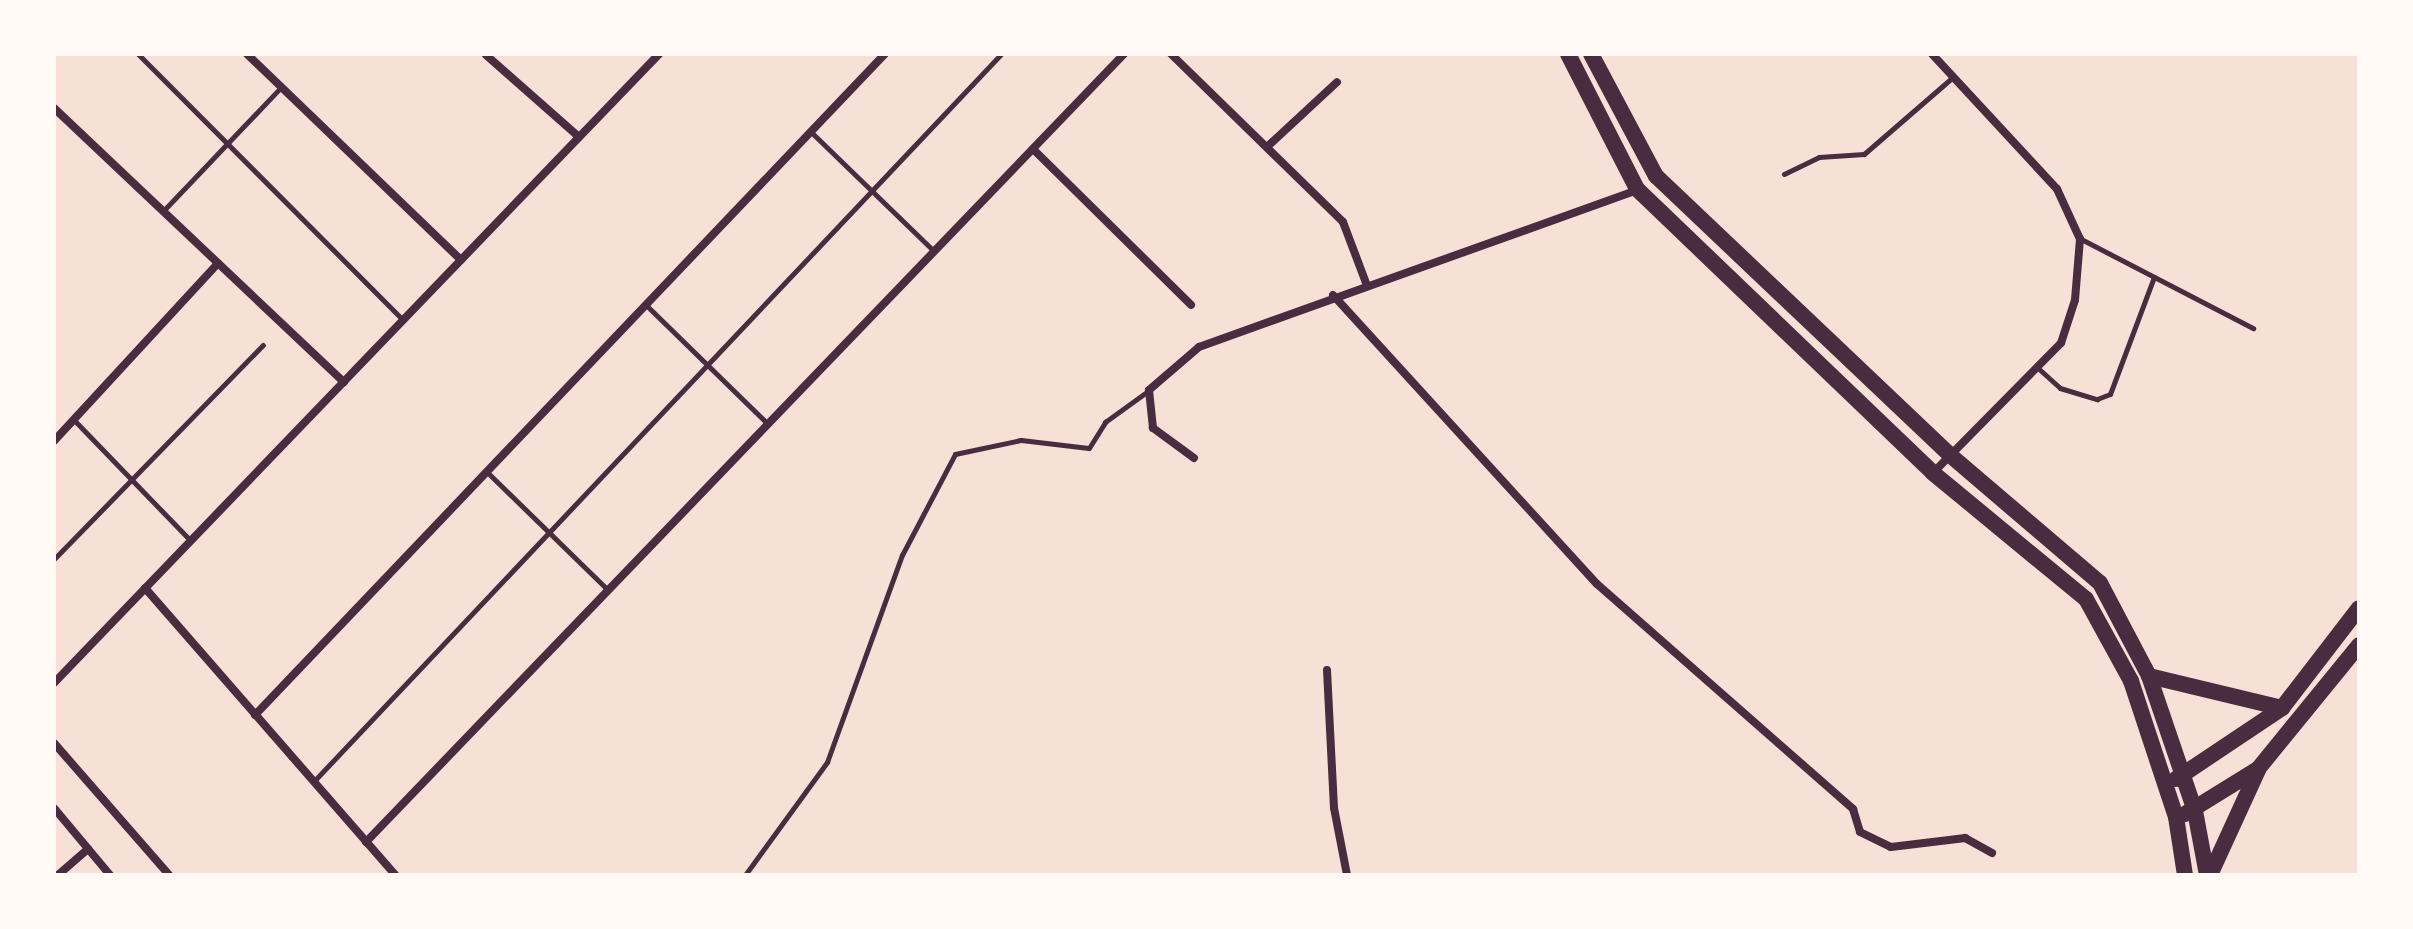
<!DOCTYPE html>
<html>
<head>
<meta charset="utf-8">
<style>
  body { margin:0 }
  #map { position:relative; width:2413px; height:929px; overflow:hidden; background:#f7e1d7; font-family:Rubik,sans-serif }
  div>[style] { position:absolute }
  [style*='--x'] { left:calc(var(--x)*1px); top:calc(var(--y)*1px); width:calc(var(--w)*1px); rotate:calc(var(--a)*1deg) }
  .service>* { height:5px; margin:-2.5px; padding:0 2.5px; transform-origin:2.5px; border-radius:2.5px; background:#4a2c40 }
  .minor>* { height:8px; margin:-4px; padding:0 4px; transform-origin:4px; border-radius:4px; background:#4a2c40 }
  .primary>* { height:16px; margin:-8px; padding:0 8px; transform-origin:8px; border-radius:8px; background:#4a2c40 }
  span { translate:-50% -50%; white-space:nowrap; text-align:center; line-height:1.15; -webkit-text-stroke:8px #fffaf5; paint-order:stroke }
  .frame { position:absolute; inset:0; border:56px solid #fffaf5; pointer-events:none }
</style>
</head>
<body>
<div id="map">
  <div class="service">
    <div style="--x:138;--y:54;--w:374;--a:45.1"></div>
    <div style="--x:811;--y:132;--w:171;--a:44.1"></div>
    <div style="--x:1784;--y:174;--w:39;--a:-26"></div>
    <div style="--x:1819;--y:157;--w:45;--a:-3.8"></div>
    <div style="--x:1864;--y:154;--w:118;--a:-40.9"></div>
    <div style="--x:164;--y:210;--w:170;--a:-46.4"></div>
    <div style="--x:2081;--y:239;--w:194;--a:27.4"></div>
    <div style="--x:646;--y:305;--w:170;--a:44.3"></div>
    <div style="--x:2039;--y:369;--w:28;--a:42"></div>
    <div style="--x:2060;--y:388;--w:39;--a:17"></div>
    <div style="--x:2097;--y:399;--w:14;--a:-21"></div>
    <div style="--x:2110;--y:394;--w:125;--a:-69.4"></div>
    <div style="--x:74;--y:420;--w:168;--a:46"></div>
    <div style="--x:487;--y:472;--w:169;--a:44.3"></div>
    <div style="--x:54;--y:559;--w:299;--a:-45.7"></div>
    <div style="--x:314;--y:781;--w:1000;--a:-46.62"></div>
    <div style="--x:745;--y:875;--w:140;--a:-54"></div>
    <div style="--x:827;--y:762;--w:220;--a:-70.1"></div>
    <div style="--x:902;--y:555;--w:114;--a:-62.3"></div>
    <div style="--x:955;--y:454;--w:67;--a:-12"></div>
    <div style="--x:1021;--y:440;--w:68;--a:6.7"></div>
    <div style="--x:1089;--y:448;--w:31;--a:-58"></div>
    <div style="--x:1105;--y:422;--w:53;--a:-35.8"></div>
  </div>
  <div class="minor">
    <div style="--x:247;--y:54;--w:297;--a:43.9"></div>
    <div style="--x:1171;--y:54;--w:240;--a:44.3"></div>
    <div style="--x:1343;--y:222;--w:65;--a:69.3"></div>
    <div style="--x:1932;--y:54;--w:184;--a:47.2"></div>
    <div style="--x:2057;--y:189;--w:55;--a:65.3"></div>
    <div style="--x:2080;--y:239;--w:61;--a:94.7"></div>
    <div style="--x:2075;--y:300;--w:45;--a:108"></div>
    <div style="--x:2061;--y:343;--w:182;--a:134.6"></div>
    <div style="--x:486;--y:55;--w:124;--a:41.4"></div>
    <div style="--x:54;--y:108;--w:399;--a:43.4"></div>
    <div style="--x:1268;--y:146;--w:94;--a:-42.8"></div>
    <div style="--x:1033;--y:149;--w:222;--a:44.6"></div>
    <div style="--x:1333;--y:295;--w:391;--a:47.6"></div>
    <div style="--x:1597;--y:584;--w:341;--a:41.3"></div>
    <div style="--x:1853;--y:809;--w:24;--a:73"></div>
    <div style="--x:1860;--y:832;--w:34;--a:26"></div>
    <div style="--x:1891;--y:847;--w:75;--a:-6.9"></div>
    <div style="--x:1965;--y:838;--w:31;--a:29"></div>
    <div style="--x:54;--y:441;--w:242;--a:-47.3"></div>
    <div style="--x:1194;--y:458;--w:51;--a:-143.8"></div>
    <div style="--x:1153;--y:428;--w:38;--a:-96"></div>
    <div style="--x:1149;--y:390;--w:66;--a:-40.7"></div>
    <div style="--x:1199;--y:347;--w:465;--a:-19.7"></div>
    <div style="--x:145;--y:588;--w:381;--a:48.9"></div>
    <div style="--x:1327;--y:670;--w:138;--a:87.1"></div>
    <div style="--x:1334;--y:808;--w:68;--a:79"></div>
    <div style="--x:54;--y:683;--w:873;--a:-46.11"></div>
    <div style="--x:255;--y:715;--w:913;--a:-46.38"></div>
    <div style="--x:54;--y:743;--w:175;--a:48.9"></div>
    <div style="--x:54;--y:808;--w:87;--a:50.1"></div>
    <div style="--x:366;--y:842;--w:1093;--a:-46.11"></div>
    <div style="--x:58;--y:875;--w:40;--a:-41"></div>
  </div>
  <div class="primary">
    <div style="--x:1568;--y:54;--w:152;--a:62.9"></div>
    <div style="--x:1637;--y:189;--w:410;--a:43.8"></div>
    <div style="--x:1933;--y:473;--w:198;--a:39.5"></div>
    <div style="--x:2086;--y:599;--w:94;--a:61.2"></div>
    <div style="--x:2131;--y:681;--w:143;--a:71.7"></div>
    <div style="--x:2176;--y:817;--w:59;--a:81.2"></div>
    <div style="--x:1591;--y:54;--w:138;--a:62"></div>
    <div style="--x:1656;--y:176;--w:405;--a:43.5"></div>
    <div style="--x:1950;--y:455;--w:197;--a:40.5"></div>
    <div style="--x:2100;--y:583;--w:105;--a:62.2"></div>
    <div style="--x:2149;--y:676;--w:143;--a:71.2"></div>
    <div style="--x:2195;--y:811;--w:65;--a:79.4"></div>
    <div style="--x:2149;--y:676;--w:137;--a:13.5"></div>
    <div style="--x:2176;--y:779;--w:128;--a:-33.8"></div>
    <div style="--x:2282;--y:708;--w:126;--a:-52.4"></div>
    <div style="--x:2185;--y:814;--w:86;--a:-31.7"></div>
    <div style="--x:2258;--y:769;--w:160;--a:-50.8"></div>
    <div style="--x:2210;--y:875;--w:115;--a:-65.4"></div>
  </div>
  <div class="frame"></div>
</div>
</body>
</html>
